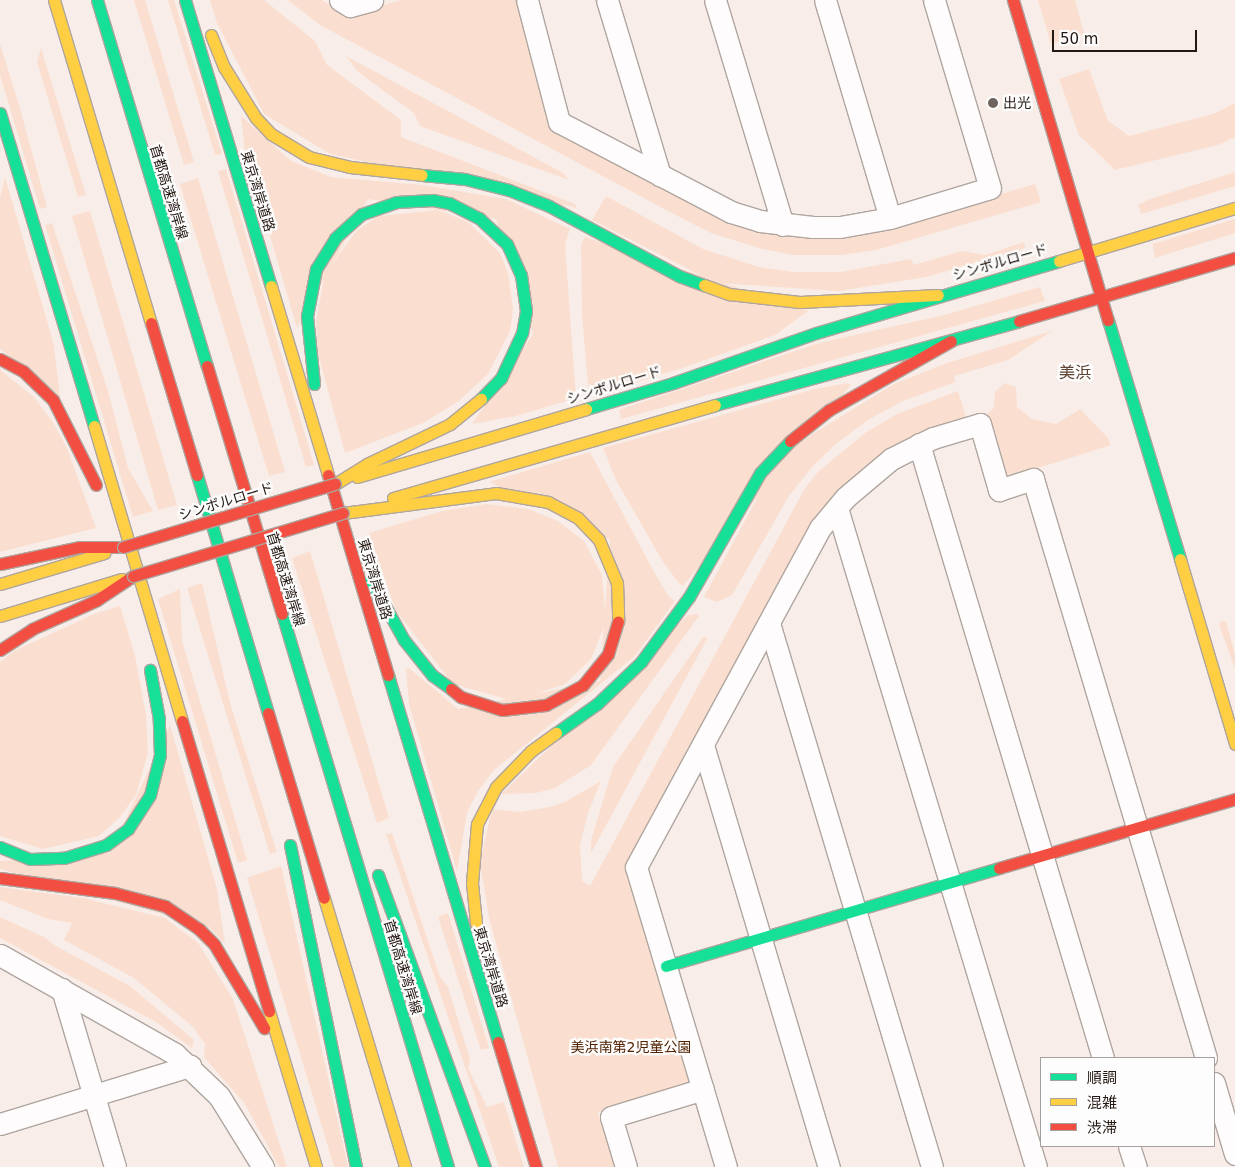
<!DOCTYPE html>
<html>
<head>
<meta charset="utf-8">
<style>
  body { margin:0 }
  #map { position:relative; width:1235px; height:1167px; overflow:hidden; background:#f8ede8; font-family:"DejaVu Sans","Noto Sans JP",sans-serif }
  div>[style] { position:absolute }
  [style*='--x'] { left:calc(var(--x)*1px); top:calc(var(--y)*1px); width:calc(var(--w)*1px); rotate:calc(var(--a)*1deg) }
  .green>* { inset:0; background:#fadfd0 }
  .roads { filter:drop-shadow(1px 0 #afa59f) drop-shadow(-1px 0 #afa59f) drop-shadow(0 1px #afa59f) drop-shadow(0 -1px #afa59f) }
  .street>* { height:21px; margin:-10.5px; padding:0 10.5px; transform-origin:10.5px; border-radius:10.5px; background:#fefcfc }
  .fast>* { height:11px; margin:-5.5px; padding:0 5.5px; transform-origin:5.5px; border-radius:5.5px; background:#16e098 }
  .slow>* { height:11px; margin:-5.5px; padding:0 5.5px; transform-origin:5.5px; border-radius:5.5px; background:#ffcf43 }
  .jam>* { height:11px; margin:-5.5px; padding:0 5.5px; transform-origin:5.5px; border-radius:5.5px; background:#f24e42 }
  .bridges { filter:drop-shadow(1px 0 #afa59f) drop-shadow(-1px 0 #afa59f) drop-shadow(0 1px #afa59f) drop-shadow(0 -1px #afa59f) }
  .jam-bridge>* { height:11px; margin:-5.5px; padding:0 5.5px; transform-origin:5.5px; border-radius:5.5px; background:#f24e42 }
  .dots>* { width:14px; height:14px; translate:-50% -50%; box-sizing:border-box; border:2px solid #fdfdfd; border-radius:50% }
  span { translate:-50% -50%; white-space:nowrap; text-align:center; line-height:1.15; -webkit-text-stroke:4.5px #fdfdfd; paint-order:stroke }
  .poi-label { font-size:14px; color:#241812 }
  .left { translate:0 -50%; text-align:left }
  .street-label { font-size:14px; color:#241812 }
  .park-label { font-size:14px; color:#502100 }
  .quarter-label { font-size:16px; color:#5e4435 }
  .legend { position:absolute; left:1040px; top:1057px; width:175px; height:90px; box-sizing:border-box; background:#fdfdfd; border:1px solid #a6a19f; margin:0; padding:6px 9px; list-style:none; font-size:15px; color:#241812 }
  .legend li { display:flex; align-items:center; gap:10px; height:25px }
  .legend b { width:25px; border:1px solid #a6a19f }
  .scale { position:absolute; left:1052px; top:30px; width:145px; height:22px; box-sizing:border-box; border:2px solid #241812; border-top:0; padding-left:6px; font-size:15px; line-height:18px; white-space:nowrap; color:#241812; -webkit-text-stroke:4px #fdfdfd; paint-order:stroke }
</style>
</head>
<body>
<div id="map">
  <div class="green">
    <div style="clip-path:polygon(134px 0,145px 0,194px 162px,184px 165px)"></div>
    <div style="clip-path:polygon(168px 0,174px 0,222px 154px,215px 155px)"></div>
    <div style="clip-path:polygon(210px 0,264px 0,315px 41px,327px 65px,401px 120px,401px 137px,575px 204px,577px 208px,330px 154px,264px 114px,217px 23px)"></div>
    <div style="clip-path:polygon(288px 0,322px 0,346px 16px,401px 0,517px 0,556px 129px,711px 213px,868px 232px,1035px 184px,1041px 202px,876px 250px,841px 255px,794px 255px,762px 249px,711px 233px,685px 220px,320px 25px)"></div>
    <div style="clip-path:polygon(1038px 0,1075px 0,1084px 33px,1051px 44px)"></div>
    <div style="clip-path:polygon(0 44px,19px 105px,47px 207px,40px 209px,0 75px)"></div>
    <div style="clip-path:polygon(41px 48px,86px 195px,78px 197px,37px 62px)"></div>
    <div style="clip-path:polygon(346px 56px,563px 173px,569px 180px,420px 126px,414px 113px,358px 72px)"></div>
    <div style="clip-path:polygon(1089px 69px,1108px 121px,1129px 136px,1213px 114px,1235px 103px,1235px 137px,1218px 145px,1115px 170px,1079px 135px,1059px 79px)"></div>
    <div style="clip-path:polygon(241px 116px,291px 161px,331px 177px,422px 185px,506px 199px,570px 229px,565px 244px,576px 398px,516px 416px,472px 424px,533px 334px,496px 219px,368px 199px,297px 328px,245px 151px)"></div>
    <div style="clip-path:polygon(226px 169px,314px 465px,306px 467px,218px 171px)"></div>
    <div style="clip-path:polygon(1235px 172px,1235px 186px,1141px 214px,1138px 205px,1150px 199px)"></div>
    <div style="clip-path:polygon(5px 177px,54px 345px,60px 397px,0 349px,0 198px)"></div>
    <div style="clip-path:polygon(198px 178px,285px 472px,269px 476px,180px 184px)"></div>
    <div style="clip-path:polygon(606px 196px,703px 249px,759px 267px,794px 272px,841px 272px,911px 259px,914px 265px,962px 251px,985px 255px,1024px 242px,1025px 248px,926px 277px,839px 291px,716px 283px,592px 220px)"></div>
    <div style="clip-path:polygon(438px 210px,468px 222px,500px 253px,508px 273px,513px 309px,510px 331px,488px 374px,459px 401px,423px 423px,345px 453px,318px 354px,316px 321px,325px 274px,356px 231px,379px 216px)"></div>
    <div style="clip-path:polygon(90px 211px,177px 505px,158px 510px,72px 216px)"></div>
    <div style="clip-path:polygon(1235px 219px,1235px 233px,1155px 258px,1153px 244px)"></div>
    <div style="clip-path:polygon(52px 223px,108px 391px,128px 468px,153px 511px,133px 517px,45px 225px)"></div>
    <div style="clip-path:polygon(585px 237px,808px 311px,775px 335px,680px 369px,589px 396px,582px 316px,581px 244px)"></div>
    <div style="clip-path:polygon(1040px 287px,1045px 301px,621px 419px,619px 410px,819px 343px,944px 315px)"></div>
    <div style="clip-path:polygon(1052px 331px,1008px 360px,954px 376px,955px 382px,901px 402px,868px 420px,837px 443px,812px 467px,789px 496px,732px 595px,717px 602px,704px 597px,768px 478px,811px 435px,894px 384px,947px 363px)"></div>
    <div style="clip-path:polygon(0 370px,33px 396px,52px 421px,67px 448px,96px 528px,0 552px)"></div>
    <div style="clip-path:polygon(848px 383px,851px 385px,683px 586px,678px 582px,663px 562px,616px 480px,603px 448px,815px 389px)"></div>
    <div style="clip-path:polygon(1004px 383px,1016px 387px,1017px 407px,1032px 419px,1056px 424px,1080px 409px,1107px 437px,1111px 445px,1013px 476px,1002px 472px,987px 414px,994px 408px,995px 392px)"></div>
    <div style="clip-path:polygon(958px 391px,966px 417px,929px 429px,872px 462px,627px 865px,690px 1077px,687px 1086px,598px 1112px,615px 1167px,558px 1167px,489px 918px,480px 862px,492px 809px,520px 812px,550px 807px,565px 802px,601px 781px,588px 813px,580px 845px,582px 881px,590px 886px,805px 488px,819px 471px,865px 433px,897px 414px)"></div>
    <div style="clip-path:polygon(590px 452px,653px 570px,669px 597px,675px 601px,635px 656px,494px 770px,478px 791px,467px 813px,457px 871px,409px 704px,406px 669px,409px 668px,458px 709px,600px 681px,610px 540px,489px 482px)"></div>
    <div style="clip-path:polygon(487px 504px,528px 509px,558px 521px,584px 541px,602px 575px,606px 622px,591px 659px,565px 684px,514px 701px,453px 684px,396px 611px,369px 533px,442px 511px)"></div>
    <div style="clip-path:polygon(310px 551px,389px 818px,377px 823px,292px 558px)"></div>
    <div style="clip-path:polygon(202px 583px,230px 703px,277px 852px,270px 854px,187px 588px)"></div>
    <div style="clip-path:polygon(180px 589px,182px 641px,247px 860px,238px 863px,158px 599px)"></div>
    <div style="clip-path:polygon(120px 606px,135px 656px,146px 715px,148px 753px,136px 795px,120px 817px,99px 836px,43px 849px,0 836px,0 662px,14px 651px,94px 614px)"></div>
    <div style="clip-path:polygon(697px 614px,699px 616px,591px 765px,555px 788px,536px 793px,501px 794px,688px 615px)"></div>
    <div style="clip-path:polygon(1222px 621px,1226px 622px,1235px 654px,1235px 669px,1219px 624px)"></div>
    <div style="clip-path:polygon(704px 636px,707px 639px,591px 853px,591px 840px,613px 767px)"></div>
    <div style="clip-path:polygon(170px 725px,217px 889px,225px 944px,209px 927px,0 869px,0 861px,110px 853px)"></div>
    <div style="clip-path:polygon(392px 833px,440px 977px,448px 987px,470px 1059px,468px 1068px,487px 1107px,504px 1102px,524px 1167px,499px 1167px,386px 834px)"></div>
    <div style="clip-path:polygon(281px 866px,348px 1167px,334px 1167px,247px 878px)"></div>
    <div style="clip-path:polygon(0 887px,82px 898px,165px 918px,198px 943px,233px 999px,287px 1167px,279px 1167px,245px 1104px,204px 1057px,205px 1044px,193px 1027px,134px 978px,64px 940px,72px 923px,48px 919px,0 900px)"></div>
    <div style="clip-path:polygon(448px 913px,489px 1048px,481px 1050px,438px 917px)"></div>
    <div style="clip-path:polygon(0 917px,44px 937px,54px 945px,130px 986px,194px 1040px,192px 1048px,156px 1022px,0 938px)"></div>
  </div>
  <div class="roads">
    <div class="street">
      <div style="--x:340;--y:0;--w:12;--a:31"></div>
      <div style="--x:350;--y:6;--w:23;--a:-15"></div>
      <div style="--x:527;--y:0;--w:126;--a:75.3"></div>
      <div style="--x:559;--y:122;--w:194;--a:27.6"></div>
      <div style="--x:731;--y:212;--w:30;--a:17"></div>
      <div style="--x:760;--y:221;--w:53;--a:6.5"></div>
      <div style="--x:813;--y:227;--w:27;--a:0"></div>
      <div style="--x:840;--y:227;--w:51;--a:-10.2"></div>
      <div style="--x:890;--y:218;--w:104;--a:-16.7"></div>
      <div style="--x:990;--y:188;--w:196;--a:-106.6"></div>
      <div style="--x:607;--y:0;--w:183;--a:73.2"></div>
      <div style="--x:715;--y:0;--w:235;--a:73.2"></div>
      <div style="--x:825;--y:0;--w:227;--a:73.4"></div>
      <div style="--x:919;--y:444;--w:641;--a:73.32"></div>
      <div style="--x:837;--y:508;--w:688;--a:73.2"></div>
      <div style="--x:769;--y:623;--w:568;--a:73.32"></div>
      <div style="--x:703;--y:745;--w:440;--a:73.4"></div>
      <div style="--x:0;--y:955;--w:201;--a:29.5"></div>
      <div style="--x:175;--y:1054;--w:61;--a:43.7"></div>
      <div style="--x:219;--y:1096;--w:84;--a:58.2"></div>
      <div style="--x:62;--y:989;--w:186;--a:73.4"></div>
      <div style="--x:1214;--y:1083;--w:74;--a:73.5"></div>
      <div style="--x:0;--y:1124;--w:199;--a:-17"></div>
      <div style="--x:1129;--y:1146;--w:22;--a:72"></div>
      <div style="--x:626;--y:1167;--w:52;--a:-106.7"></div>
      <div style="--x:611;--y:1117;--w:96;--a:-16.9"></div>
      <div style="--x:726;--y:1167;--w:313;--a:-106.7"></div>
      <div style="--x:636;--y:867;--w:386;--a:-61.5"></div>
      <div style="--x:820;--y:528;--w:40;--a:-50"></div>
      <div style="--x:846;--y:497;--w:59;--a:-40.2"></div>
      <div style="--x:891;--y:459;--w:47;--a:-26.6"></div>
      <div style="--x:933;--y:438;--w:49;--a:-16.6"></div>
      <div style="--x:980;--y:424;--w:69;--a:73.9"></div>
      <div style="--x:999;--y:490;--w:36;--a:-18"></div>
      <div style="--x:1033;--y:479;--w:604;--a:73.36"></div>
    </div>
    <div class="fast">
      <div style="--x:97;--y:0;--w:382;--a:73.3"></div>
      <div style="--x:185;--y:0;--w:299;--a:73.3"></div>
      <div style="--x:0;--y:113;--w:327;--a:73.3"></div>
      <div style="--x:422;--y:175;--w:43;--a:5.3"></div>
      <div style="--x:465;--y:179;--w:45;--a:14"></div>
      <div style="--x:509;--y:190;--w:43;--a:21.8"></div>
      <div style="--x:549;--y:206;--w:148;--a:28.3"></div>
      <div style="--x:679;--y:276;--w:27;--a:20"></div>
      <div style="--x:1108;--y:320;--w:250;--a:73.2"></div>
      <div style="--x:314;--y:384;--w:68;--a:-95.9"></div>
      <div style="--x:307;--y:316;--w:48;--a:-79.2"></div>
      <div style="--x:316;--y:269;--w:36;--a:-58"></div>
      <div style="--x:335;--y:238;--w:36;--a:-42"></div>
      <div style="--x:362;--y:214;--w:36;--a:-19"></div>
      <div style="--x:396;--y:202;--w:37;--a:-3"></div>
      <div style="--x:433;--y:200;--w:16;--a:11"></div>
      <div style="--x:449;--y:203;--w:34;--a:27"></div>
      <div style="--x:479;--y:218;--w:38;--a:43"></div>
      <div style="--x:507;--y:244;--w:34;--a:66"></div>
      <div style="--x:521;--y:275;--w:36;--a:82"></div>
      <div style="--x:526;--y:311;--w:22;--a:100"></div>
      <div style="--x:522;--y:333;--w:50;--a:115"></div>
      <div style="--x:501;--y:378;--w:29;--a:134"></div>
      <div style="--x:715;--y:405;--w:315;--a:-15.4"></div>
      <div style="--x:586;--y:409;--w:91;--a:-16.6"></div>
      <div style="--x:673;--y:383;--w:151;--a:-19.3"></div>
      <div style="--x:816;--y:333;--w:253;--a:-16.5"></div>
      <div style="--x:197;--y:475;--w:248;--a:73.4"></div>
      <div style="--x:370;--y:579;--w:70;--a:60.9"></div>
      <div style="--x:404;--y:640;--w:45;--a:51.3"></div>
      <div style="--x:432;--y:675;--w:24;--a:36"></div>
      <div style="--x:282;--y:614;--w:577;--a:73.29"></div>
      <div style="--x:388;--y:675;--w:383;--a:73.3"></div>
      <div style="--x:556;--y:733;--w:50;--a:-35.3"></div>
      <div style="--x:597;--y:704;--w:61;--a:-43.7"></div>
      <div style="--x:641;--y:662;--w:81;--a:-53.6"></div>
      <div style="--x:689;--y:597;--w:143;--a:-60.2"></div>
      <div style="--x:760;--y:473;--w:44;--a:-46.8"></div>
      <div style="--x:290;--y:845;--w:329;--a:78.4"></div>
      <div style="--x:0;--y:847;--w:32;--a:22"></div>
      <div style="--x:30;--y:859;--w:34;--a:-2"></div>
      <div style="--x:64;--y:858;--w:44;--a:-17.2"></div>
      <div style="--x:106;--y:845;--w:27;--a:-36"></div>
      <div style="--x:128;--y:829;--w:40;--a:-57.1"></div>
      <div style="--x:150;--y:795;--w:41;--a:-76"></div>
      <div style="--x:160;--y:755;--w:36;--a:-92"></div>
      <div style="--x:159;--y:719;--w:50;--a:-100.4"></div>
      <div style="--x:378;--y:875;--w:311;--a:69.9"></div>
      <div style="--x:666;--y:966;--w:347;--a:-16.4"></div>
    </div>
    <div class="slow">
      <div style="--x:54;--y:0;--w:337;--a:73.3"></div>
      <div style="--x:211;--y:35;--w:35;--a:68"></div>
      <div style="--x:224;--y:67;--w:60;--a:57.9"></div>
      <div style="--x:256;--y:118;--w:22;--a:47"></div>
      <div style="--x:271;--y:134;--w:44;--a:31.2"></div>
      <div style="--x:309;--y:157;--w:42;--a:13.7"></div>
      <div style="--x:350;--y:167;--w:72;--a:6.3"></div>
      <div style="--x:1059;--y:261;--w:184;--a:-16.8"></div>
      <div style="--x:704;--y:285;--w:27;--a:20"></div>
      <div style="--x:729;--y:294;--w:71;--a:6.4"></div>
      <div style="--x:800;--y:302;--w:138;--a:-2.9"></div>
      <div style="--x:271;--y:286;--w:197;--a:73.2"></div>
      <div style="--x:94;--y:426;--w:308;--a:73.4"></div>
      <div style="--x:357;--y:477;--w:239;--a:-16.5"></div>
      <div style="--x:335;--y:484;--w:38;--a:-32"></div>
      <div style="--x:367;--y:464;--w:92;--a:-25.7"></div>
      <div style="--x:450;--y:424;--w:40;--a:-39"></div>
      <div style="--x:393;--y:498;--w:335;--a:-16.1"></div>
      <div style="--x:343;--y:513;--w:154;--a:-7.4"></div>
      <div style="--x:496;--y:493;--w:53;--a:9.8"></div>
      <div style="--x:548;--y:502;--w:34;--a:28"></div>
      <div style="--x:578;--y:518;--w:30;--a:46"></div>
      <div style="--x:599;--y:540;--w:47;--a:67.3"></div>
      <div style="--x:617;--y:583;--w:38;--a:88"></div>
      <div style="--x:1180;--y:559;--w:193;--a:73.4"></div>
      <div style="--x:0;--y:584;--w:109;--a:-16.6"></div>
      <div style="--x:0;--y:616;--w:127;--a:-16.9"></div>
      <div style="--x:324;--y:898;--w:281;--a:73.2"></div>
      <div style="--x:476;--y:923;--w:40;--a:-95.7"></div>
      <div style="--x:472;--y:883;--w:59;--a:-85.2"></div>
      <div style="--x:477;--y:824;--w:42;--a:-62.8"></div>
      <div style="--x:496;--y:787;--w:50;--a:-45.8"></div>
      <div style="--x:531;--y:751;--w:31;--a:-36"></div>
      <div style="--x:269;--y:1011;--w:163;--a:73.2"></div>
    </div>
    <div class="jam">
      <div style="--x:1013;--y:0;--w:334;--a:73.5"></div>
      <div style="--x:1019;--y:321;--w:225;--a:-16.3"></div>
      <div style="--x:151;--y:323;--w:159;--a:73.2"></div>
      <div style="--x:0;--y:359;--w:26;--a:28"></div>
      <div style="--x:23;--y:371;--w:42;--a:44"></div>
      <div style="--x:53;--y:400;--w:95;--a:63.2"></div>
      <div style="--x:207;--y:366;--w:259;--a:73.2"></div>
      <div style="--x:790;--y:441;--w:50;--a:-38.5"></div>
      <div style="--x:829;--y:410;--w:140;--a:-29.5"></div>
      <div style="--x:328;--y:475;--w:209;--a:73.3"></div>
      <div style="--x:0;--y:564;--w:82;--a:-12"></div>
      <div style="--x:80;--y:547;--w:43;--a:0"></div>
      <div style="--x:0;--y:650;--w:38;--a:-33"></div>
      <div style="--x:32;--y:629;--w:71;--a:-24"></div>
      <div style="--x:97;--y:600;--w:43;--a:-33.7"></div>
      <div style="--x:451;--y:689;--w:13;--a:39"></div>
      <div style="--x:461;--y:697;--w:43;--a:17.6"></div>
      <div style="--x:502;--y:710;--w:44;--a:-6.5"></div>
      <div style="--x:546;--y:705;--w:42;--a:-28.4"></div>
      <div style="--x:583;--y:685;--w:40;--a:-51"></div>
      <div style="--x:608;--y:654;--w:34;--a:-73"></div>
      <div style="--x:268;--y:713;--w:193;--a:73.2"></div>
      <div style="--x:182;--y:721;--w:303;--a:73.3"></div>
      <div style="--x:999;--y:868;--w:246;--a:-16.3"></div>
      <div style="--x:0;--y:878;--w:116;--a:7.4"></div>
      <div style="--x:115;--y:893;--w:52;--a:14.6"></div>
      <div style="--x:165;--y:906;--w:41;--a:34.1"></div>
      <div style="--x:199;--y:929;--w:21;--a:45"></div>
      <div style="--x:214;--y:944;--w:98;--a:59.2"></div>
      <div style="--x:498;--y:1042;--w:131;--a:73.1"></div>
    </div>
  </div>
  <div class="bridges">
    <div class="jam-bridge">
      <div style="--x:123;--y:547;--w:221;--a:-16.6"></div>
      <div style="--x:133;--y:576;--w:219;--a:-16.7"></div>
    </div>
  </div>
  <div class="dots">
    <div style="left:993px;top:103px;background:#6e635d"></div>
  </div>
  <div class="poi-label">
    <span class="left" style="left:1003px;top:103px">出光</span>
  </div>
  <div class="street-label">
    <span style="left:258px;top:191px;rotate:73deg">東京湾岸道路</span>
    <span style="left:169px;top:192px;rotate:73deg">首都高速湾岸線</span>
    <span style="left:1000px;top:262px;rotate:-16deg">シンボルロード</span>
    <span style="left:614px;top:385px;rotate:-17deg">シンボルロード</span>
    <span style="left:226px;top:501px;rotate:-17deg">シンボルロード</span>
    <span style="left:286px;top:579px;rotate:73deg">首都高速湾岸線</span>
    <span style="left:375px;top:579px;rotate:73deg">東京湾岸道路</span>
    <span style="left:403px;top:967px;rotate:73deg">首都高速湾岸線</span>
    <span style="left:491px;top:967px;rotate:73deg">東京湾岸道路</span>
  </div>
  <div class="park-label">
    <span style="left:631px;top:1047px">美浜南第2児童公園</span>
  </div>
  <div class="quarter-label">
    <span style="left:1075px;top:373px">美浜</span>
  </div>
  <ul class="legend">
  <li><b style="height:6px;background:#16e098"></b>順調</li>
  <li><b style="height:6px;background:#ffcf43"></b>混雑</li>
  <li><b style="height:6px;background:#f24e42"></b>渋滞</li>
  </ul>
  <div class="scale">50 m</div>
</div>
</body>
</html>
